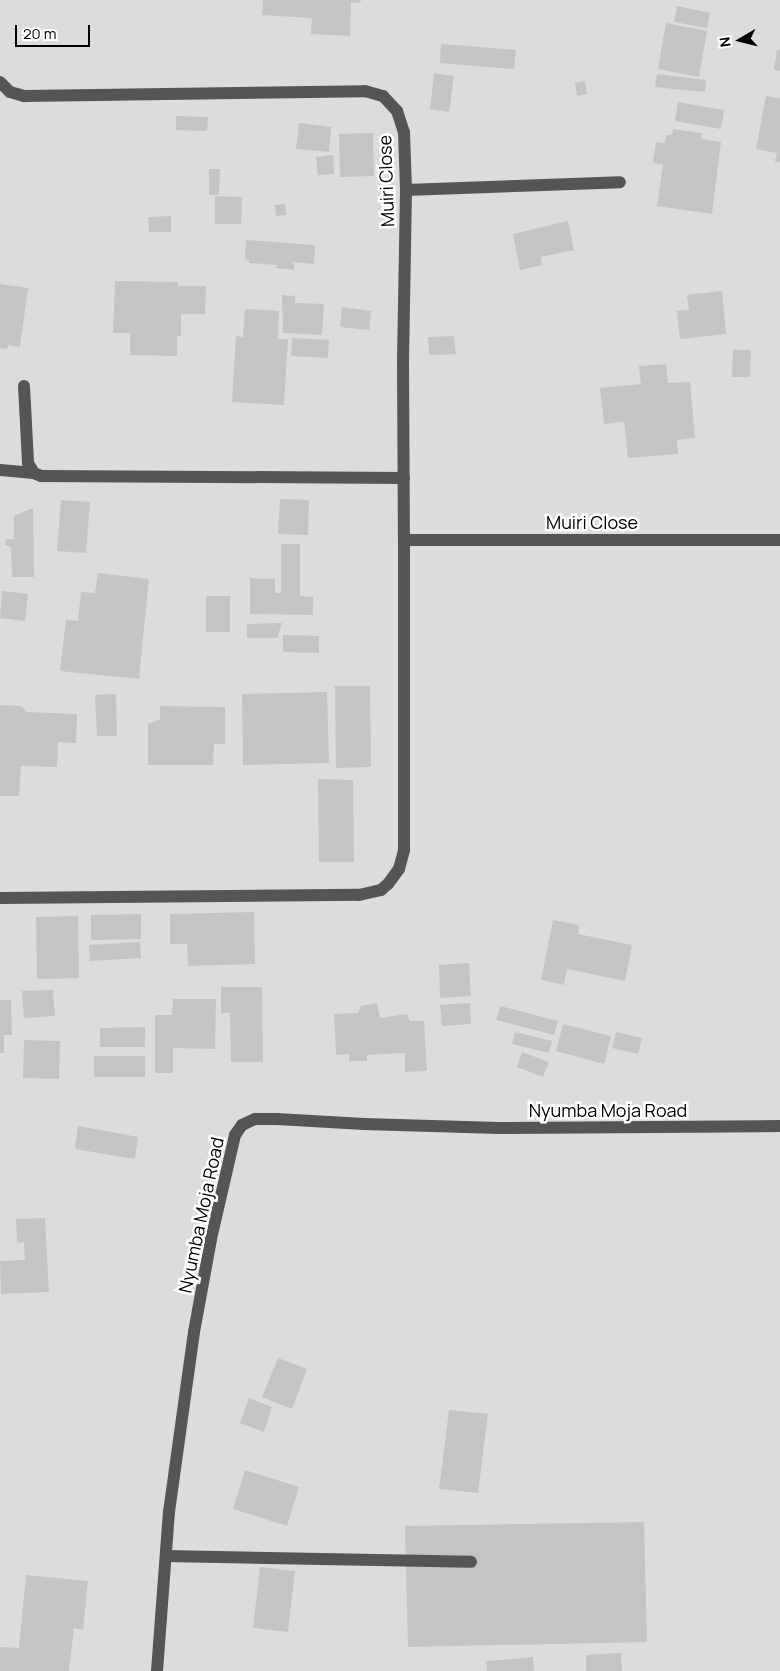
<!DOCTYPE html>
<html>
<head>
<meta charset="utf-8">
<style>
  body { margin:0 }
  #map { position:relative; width:780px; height:1671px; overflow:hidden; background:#fff; font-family:Manrope,sans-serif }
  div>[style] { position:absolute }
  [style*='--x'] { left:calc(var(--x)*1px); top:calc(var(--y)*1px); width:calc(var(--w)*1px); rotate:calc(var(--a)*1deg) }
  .green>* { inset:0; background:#dcdcdc }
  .building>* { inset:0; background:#c4c4c4 }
  .minor>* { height:12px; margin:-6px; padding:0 6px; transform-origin:6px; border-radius:6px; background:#555 }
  span { translate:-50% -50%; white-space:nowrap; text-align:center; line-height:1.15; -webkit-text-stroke:5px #fff; paint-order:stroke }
  .street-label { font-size:18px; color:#000 }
  .north { position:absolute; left:715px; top:15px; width:50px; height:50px; -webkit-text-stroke:4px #fff; paint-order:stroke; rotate:262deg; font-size:14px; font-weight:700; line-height:20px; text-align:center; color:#000 }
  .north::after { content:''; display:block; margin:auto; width:18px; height:22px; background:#000; clip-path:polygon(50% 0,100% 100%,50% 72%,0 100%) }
  .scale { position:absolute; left:15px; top:25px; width:75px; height:22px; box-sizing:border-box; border:2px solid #000; border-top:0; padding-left:6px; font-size:15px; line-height:18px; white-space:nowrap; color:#000; -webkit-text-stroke:4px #fff; paint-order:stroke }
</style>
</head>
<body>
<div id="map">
  <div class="green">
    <div style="clip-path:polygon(0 0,780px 0,780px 1671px,0 1671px)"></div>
  </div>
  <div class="building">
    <div style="clip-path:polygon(263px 0,361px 0,360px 3px,351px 2px,350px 36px,311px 34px,312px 18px,262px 15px)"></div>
    <div style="clip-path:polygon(677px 6px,710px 13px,707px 28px,674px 22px)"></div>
    <div style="clip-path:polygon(666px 23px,707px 31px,699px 77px,658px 69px)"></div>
    <div style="clip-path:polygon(441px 44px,516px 50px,514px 69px,440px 63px)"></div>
    <div style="clip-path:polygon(777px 50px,780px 50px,780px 71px,774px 70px)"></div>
    <div style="clip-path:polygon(434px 73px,454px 76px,449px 112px,430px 109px)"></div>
    <div style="clip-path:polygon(657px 74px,706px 80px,705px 92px,655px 87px)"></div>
    <div style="clip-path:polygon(585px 81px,587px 94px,577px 96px,575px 83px)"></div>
    <div style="clip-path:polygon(766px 96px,780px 98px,780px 162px,775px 162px,777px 153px,756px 149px)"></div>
    <div style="clip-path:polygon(678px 102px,724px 110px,721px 129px,675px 121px)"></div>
    <div style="clip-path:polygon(176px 116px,208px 117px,207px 131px,176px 130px)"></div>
    <div style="clip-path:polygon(299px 123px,331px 127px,329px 152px,296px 149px)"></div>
    <div style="clip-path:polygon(673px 129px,702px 133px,701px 139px,721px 142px,712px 214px,657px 206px,663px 165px,653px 163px,656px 142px,665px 143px,666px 135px,672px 135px)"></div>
    <div style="clip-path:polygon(373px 133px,374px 176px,340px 177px,339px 134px)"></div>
    <div style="clip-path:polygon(333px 155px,334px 174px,318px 175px,316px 157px)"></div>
    <div style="clip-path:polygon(209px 169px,220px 169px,219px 195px,209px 195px)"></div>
    <div style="clip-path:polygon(215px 196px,242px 197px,241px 224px,215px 224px)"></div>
    <div style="clip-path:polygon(285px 204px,286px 215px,276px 216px,275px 205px)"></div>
    <div style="clip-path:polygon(171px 216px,171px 232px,149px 232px,148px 217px)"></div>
    <div style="clip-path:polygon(568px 221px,574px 250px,541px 257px,542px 265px,520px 270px,513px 234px)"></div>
    <div style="clip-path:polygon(246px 240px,315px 245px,314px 264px,292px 262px,294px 264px,294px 270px,276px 268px,277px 265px,249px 263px,249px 260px,245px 259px)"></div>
    <div style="clip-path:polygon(115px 281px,178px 282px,178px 286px,206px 286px,205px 314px,181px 314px,181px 336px,177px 336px,177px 356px,130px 355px,130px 333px,113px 333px)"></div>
    <div style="clip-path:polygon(0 284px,28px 288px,20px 347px,8px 345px,7px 349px,0 348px)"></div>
    <div style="clip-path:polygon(722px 291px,726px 334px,680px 339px,677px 311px,689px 310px,687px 295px)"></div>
    <div style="clip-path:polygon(282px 295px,295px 296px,295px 303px,324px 304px,322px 335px,283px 333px)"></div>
    <div style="clip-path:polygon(342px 307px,371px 311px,369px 330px,340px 327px)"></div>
    <div style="clip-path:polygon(245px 309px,279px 311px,278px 339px,288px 339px,284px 405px,232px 402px,236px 336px,243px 337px)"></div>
    <div style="clip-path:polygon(454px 336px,456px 354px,429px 355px,428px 337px)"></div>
    <div style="clip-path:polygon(292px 338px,329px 340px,328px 358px,291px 356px)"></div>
    <div style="clip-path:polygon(733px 350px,751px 350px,750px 377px,732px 377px)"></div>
    <div style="clip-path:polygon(666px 364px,668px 383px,690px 382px,695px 438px,677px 440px,678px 454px,628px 458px,624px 422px,604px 424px,600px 388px,641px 384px,639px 366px)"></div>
    <div style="clip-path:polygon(280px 499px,309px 500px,308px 535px,278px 534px)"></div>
    <div style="clip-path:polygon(61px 500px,90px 502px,86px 553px,57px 551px)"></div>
    <div style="clip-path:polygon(33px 508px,34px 577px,12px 577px,11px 547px,5px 545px,6px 539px,14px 539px,14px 516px)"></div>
    <div style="clip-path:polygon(281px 544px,300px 544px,300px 596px,313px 597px,313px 615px,250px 614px,250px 578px,275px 579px,275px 593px,281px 593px)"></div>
    <div style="clip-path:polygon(98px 573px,149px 579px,139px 679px,60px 671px,66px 620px,78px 621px,81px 592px,95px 593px)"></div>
    <div style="clip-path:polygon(2px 591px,28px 594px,25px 621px,0 618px)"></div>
    <div style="clip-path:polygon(206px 596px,230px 596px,230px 632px,206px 632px)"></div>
    <div style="clip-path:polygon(282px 623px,277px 638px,247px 638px,247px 624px)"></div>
    <div style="clip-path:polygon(283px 635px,319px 636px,319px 653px,283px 652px)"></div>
    <div style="clip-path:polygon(335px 686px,370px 686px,371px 767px,336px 768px)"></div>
    <div style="clip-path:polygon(327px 692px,329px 763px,243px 765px,242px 694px)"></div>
    <div style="clip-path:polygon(116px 694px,117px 736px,97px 736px,95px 695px)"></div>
    <div style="clip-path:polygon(0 705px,22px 706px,26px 712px,77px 714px,76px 743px,58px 742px,57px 767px,21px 766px,19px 796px,0 796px)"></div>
    <div style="clip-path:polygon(160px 706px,225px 707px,225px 744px,214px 744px,213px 765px,148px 765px,148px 724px,160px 719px)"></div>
    <div style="clip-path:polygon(318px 779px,353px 780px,354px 862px,319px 862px)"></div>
    <div style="clip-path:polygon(254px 912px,255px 964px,188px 966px,187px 944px,170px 944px,170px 914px)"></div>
    <div style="clip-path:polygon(141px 914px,141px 939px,91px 940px,91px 915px)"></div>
    <div style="clip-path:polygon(78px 916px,79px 978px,37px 979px,36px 917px)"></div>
    <div style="clip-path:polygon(553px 920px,579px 925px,578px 934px,632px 945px,625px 981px,567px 969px,564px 985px,541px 980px)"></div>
    <div style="clip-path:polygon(140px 942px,141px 958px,90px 961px,89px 945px)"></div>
    <div style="clip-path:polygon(469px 963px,471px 996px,440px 998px,439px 965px)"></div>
    <div style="clip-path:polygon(221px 987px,262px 987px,263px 1062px,231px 1062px,230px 1013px,221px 1013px)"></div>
    <div style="clip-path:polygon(53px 990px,55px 1016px,24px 1018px,22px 991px)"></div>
    <div style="clip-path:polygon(173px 999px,216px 999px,215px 1049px,173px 1048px,173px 1073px,155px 1073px,155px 1015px,172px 1015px)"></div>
    <div style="clip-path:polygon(0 1000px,11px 1000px,12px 1035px,4px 1035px,4px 1053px,0 1053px)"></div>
    <div style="clip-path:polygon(377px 1003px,380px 1018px,407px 1014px,410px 1021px,424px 1021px,427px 1071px,405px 1072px,405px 1053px,367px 1055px,367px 1061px,349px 1061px,349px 1054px,336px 1055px,334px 1014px,358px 1013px,361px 1006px)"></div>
    <div style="clip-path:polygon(470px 1003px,471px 1024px,442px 1026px,440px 1005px)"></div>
    <div style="clip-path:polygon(500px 1006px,558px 1021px,554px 1035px,496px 1020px)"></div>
    <div style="clip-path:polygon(563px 1024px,611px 1036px,604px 1064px,556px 1051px)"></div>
    <div style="clip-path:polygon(145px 1027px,145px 1047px,100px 1047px,100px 1028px)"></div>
    <div style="clip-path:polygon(515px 1032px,552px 1041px,549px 1053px,512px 1044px)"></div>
    <div style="clip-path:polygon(616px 1032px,642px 1038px,638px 1054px,612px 1048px)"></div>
    <div style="clip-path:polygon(24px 1040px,60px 1041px,59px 1079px,23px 1078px)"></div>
    <div style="clip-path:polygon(522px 1052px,549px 1062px,543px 1077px,517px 1067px)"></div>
    <div style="clip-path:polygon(94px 1056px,145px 1056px,145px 1077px,94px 1077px)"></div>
    <div style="clip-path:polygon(78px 1126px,138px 1137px,135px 1159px,75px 1149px)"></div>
    <div style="clip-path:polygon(45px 1218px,49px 1292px,1px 1294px,0 1261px,25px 1260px,24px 1242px,17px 1243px,16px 1219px)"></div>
    <div style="clip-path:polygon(278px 1358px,307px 1369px,292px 1409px,262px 1397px)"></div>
    <div style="clip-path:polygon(249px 1398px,272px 1407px,264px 1432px,240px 1423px)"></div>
    <div style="clip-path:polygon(449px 1410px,488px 1414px,478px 1493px,439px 1489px)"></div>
    <div style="clip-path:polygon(245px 1470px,299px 1487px,287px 1526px,233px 1509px)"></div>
    <div style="clip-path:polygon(644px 1522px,647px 1642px,408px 1647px,405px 1526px)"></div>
    <div style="clip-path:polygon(260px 1567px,295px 1571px,288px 1632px,253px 1628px)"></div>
    <div style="clip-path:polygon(26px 1575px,88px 1581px,83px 1630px,74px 1628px,69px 1671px,0 1671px,0 1647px,19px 1648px)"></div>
    <div style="clip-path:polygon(621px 1653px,622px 1671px,586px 1671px,586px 1655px)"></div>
    <div style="clip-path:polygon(533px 1657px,534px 1671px,487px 1671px,486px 1661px)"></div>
  </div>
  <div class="minor">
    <div style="--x:0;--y:82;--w:14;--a:45"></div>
    <div style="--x:10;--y:92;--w:15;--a:16"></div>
    <div style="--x:24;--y:96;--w:341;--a:-0.8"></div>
    <div style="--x:365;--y:91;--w:19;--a:16"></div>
    <div style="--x:383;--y:96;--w:21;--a:47"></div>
    <div style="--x:397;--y:111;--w:22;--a:72"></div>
    <div style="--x:404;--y:132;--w:58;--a:88"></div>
    <div style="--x:406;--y:190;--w:172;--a:91"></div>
    <div style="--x:403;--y:362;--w:178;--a:89.7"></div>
    <div style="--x:406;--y:190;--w:214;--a:-2.1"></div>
    <div style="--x:24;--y:386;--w:77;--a:87"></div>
    <div style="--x:28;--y:463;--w:12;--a:59"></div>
    <div style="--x:34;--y:473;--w:8;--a:23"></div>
    <div style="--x:41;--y:476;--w:363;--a:0.3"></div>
    <div style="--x:0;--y:470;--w:34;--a:5"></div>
    <div style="--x:0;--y:898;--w:359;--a:-0.5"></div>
    <div style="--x:359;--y:895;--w:23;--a:-13"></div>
    <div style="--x:381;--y:890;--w:9;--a:-41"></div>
    <div style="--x:388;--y:884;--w:19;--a:-54"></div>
    <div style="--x:399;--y:869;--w:20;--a:-75"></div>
    <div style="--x:404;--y:850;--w:310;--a:-90"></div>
    <div style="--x:404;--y:540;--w:376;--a:0"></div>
    <div style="--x:166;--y:1556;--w:305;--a:1.1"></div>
    <div style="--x:157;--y:1671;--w:159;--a:-85.7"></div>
    <div style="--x:169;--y:1512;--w:182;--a:-82.1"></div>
    <div style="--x:194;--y:1332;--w:95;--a:-79.6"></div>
    <div style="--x:211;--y:1239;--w:107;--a:-77"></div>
    <div style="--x:235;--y:1135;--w:12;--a:-55"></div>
    <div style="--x:242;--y:1125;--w:14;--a:-25"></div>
    <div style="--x:255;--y:1119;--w:22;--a:0"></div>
    <div style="--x:277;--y:1119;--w:87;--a:3.3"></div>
    <div style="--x:364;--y:1124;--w:135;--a:1.7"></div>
    <div style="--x:499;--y:1128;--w:281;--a:-0.4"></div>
  </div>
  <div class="street-label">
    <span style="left:386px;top:181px;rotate:-92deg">Muiri Close</span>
    <span style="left:592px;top:522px">Muiri Close</span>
    <span style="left:608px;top:1110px">Nyumba Moja Road</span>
    <span style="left:201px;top:1215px;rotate:-78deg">Nyumba Moja Road</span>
  </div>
  <div class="north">N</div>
  <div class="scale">20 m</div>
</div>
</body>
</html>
